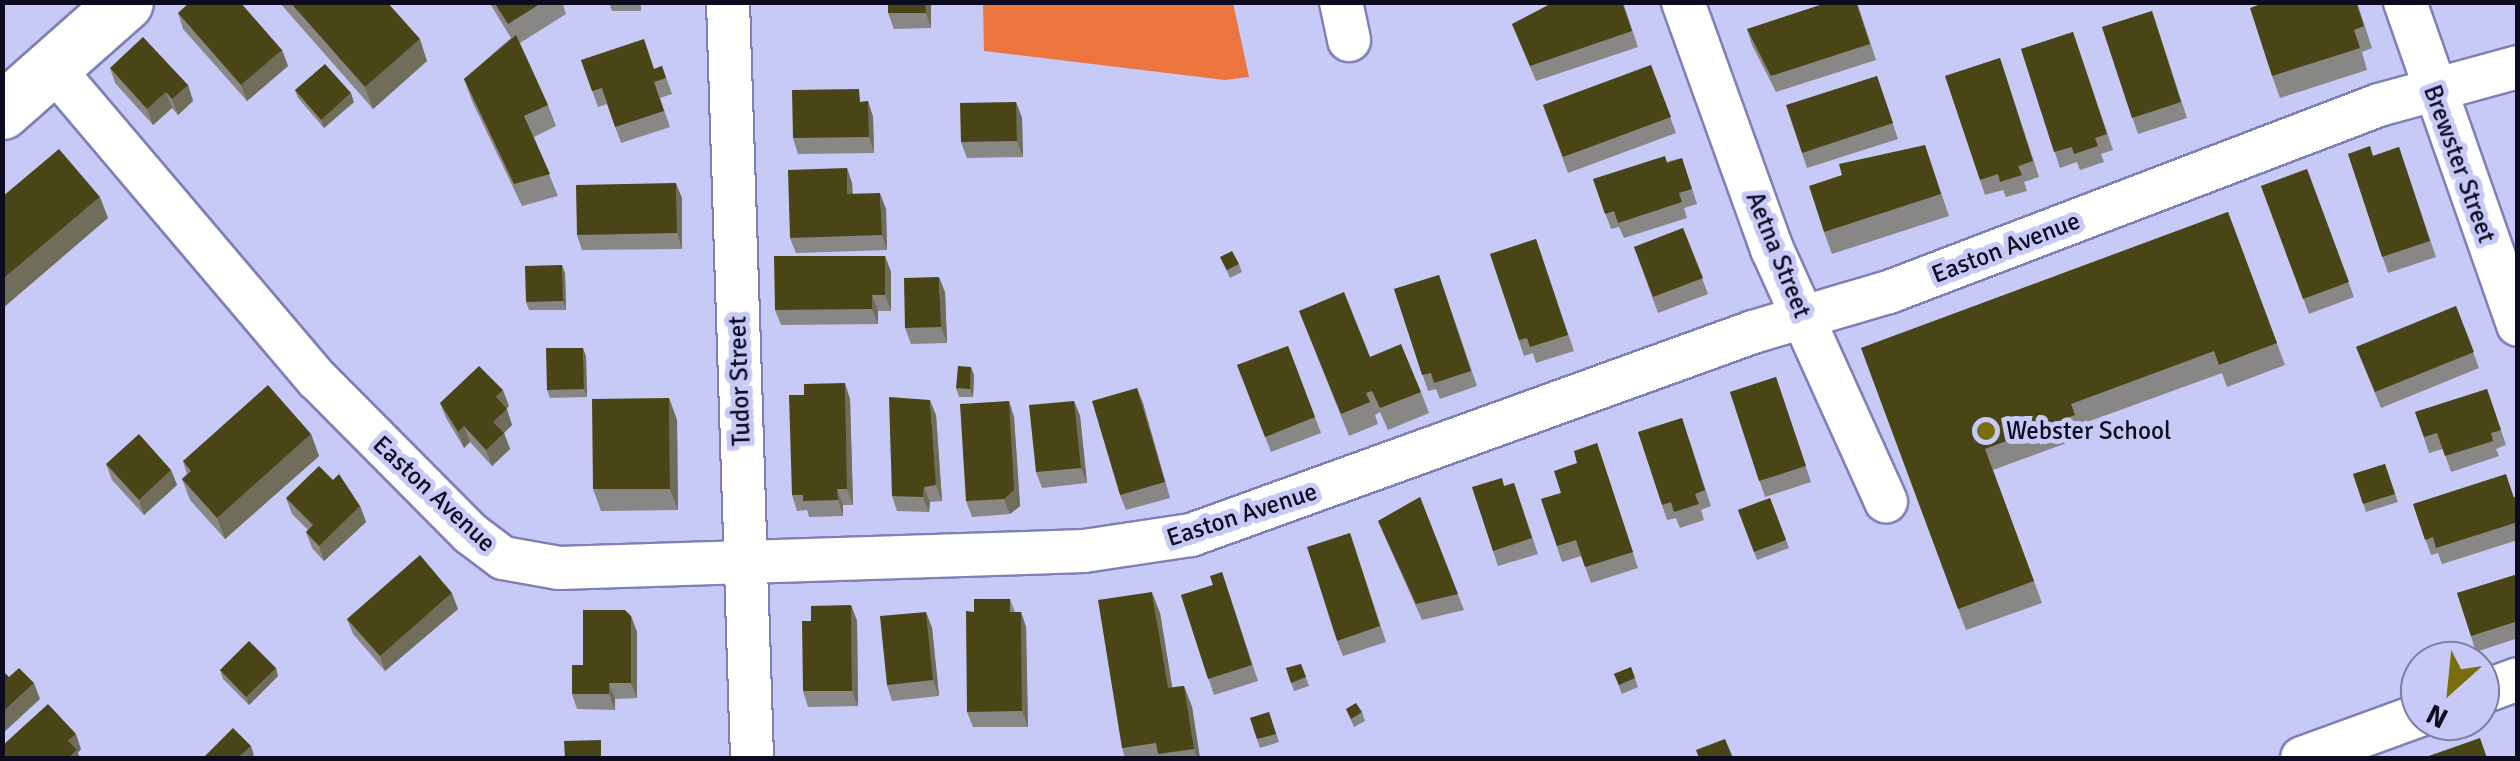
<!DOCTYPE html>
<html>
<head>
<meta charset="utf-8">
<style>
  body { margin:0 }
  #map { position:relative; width:2520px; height:761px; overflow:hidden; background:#c7c9f7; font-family:Signika,sans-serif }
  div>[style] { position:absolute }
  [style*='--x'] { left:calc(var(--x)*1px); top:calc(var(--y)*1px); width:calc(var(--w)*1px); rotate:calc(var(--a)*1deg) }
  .green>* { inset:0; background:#ed7540 }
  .roads { filter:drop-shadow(2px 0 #7f80b6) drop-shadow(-2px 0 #7f80b6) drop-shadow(0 2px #7f80b6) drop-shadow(0 -2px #7f80b6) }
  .minor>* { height:42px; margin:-21px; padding:0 21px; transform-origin:21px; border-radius:21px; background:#fff }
  .major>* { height:55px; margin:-27.5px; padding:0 27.5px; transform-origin:27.5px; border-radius:27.5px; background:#fff }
  .wall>* { inset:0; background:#888786 }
  .shaded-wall>* { inset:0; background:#706d5a }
  .building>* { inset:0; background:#4a4516 }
  .dots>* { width:28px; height:28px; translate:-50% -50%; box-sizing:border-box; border:5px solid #c7c9f7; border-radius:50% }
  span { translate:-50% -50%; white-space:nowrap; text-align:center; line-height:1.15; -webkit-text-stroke:10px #c7c9f7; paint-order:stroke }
  .street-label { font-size:25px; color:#0c0b1f }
  .poi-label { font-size:25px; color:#0c0b1f }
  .left { translate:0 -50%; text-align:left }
  .frame { position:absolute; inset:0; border:5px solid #0c0b1f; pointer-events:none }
  .north { position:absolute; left:2400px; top:641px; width:100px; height:100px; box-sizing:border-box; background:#c7c9f7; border:2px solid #7c7da1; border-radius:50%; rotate:207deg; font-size:28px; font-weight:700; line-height:40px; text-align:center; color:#0c0b1f }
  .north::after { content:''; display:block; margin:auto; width:35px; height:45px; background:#786e0c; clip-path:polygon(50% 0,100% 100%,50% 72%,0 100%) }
</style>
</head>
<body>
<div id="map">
  <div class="green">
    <div style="clip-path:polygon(983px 3px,1233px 3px,1249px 77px,1225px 80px,984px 51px)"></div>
  </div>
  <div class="roads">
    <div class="minor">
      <div style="--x:728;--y:2;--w:756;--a:88.18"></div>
      <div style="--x:1341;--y:2;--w:39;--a:78"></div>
      <div style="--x:1683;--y:2;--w:263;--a:70.2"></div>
      <div style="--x:1772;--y:249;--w:277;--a:65.7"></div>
      <div style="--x:2405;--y:2;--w:342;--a:70.7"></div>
      <div style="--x:52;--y:67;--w:409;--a:49.7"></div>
      <div style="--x:317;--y:379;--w:218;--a:45.2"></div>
      <div style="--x:471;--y:534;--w:40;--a:37"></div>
      <div style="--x:503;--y:558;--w:57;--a:10.1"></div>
      <div style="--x:559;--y:568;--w:525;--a:-1.85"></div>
      <div style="--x:1084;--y:551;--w:108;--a:-8.5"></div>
      <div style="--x:1191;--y:535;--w:598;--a:-19.86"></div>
      <div style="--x:1753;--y:332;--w:142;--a:-16.4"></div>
      <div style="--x:1889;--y:292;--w:524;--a:-20.89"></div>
      <div style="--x:2379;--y:105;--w:144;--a:-15.3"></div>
      <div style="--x:2480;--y:693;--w:40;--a:-20.2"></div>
      <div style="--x:2302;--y:758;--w:126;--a:-20"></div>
    </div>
    <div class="major">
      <div style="--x:2;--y:111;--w:164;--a:-41.5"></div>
    </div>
  </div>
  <div class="wall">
    <div style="clip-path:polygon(279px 2px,387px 2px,427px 61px,373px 109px)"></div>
    <div style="clip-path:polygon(489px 2px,562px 2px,566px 14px,520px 43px,548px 105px,556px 126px,534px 137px,558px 196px,522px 206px,472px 101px,464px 79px,511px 38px)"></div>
    <div style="clip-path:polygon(609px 2px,641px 2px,641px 11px,612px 11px)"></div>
    <div style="clip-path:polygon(888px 2px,931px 2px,931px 28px,894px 29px,888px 13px)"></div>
    <div style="clip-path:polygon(1623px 2px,1638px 47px,1536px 81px,1512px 24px)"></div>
    <div style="clip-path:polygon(1857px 2px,1876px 60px,1776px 92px,1752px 45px,1747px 29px)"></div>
    <div style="clip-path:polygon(2357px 2px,2372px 48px,2362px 52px,2367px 70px,2280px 98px,2272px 76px)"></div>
    <div style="clip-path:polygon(2152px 11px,2187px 118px,2138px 134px,2102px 27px)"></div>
    <div style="clip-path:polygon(178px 13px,282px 50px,288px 66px,247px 101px,183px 29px)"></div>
    <div style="clip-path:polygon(2073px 32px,2113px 150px,2101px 154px,2104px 162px,2080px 170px,2077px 162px,2060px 168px,2021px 49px)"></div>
    <div style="clip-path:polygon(2000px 58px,2039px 177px,2024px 182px,2027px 191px,2006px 197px,2003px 190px,1985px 195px,1945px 76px)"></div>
    <div style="clip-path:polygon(581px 60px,654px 69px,662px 66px,672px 94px,660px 98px,670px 127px,621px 143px,607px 104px,598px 107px)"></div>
    <div style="clip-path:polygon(1651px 65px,1676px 133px,1568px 173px,1543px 105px)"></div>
    <div style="clip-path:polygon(110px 68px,188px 85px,193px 101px,178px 115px,172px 108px,153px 125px,115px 83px)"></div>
    <div style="clip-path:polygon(1877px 76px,1898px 139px,1807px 168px,1802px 153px)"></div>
    <div style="clip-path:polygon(295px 90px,354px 102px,324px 128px,298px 98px)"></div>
    <div style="clip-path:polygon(868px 101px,873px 117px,874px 153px,798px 154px,793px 138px,864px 102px)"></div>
    <div style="clip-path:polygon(1016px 102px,1022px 118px,1023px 157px,967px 158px,961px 142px)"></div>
    <div style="clip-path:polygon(1925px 145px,1949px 216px,1832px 254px,1824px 232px,1842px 175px)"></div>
    <div style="clip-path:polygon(2399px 147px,2436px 257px,2388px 273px,2348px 154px,2373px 156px)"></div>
    <div style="clip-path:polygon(1682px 158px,1697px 204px,1684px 208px,1687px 218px,1624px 238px,1619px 227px,1611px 229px,1593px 179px)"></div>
    <div style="clip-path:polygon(847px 168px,852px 183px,853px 194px,886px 209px,887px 250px,796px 253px,790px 238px)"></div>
    <div style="clip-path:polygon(2307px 169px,2354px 297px,2309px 314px,2261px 186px)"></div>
    <div style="clip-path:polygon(682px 198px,682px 249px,582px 250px,577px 235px)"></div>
    <div style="clip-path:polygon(2228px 212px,2285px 365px,2227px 387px,2222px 373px,2079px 425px,2083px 437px,1993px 470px,2042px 603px,1966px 630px,1861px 348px)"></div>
    <div style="clip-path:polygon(1683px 228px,1708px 294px,1658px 313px,1634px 247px)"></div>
    <div style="clip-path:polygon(1536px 239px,1574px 351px,1536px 363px,1533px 353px,1524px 356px,1490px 254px)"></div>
    <div style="clip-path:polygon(885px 256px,891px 272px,891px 311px,878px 311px,878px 324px,781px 325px,775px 310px)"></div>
    <div style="clip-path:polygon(1220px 257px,1239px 264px,1242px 272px,1230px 278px)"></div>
    <div style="clip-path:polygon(565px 273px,566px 310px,529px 310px,526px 302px)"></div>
    <div style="clip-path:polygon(1439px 275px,1477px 386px,1440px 399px,1436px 389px,1428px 391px,1394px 289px)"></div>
    <div style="clip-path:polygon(945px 292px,947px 343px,911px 344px,905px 328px)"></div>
    <div style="clip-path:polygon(2456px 306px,2479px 368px,2381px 408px,2356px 347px)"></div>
    <div style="clip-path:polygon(1299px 311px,1421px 392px,1429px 413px,1388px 430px,1380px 412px,1375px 415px,1378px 424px,1349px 436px)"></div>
    <div style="clip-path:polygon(1288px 346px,1321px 433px,1271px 452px,1237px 365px)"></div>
    <div style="clip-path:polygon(586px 356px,587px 397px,550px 398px,547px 390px)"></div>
    <div style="clip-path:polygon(974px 375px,973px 397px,959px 397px,956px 388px)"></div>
    <div style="clip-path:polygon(1776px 377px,1811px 482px,1765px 497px,1730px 392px)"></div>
    <div style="clip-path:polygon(1137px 388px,1170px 498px,1126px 510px,1120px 495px)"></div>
    <div style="clip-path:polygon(2487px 389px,2506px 445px,2496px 449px,2499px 456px,2451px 472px,2443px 449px,2429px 453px,2415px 412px)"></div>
    <div style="clip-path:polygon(804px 395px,850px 399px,853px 505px,843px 505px,843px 516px,809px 517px,807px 510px,797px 511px,792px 495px)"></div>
    <div style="clip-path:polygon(669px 398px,677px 420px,678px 510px,601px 511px,593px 489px)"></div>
    <div style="clip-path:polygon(1074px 401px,1080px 416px,1087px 483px,1042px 488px,1036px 472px)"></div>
    <div style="clip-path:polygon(440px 403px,509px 406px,506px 409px,512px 425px,504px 433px,510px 449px,492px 466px,470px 442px,464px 448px,446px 418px)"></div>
    <div style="clip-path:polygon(936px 415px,942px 501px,930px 502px,929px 512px,897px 511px,892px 496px)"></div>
    <div style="clip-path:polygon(1014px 417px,1020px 506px,1010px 514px,972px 517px,966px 501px)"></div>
    <div style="clip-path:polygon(1682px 418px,1711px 506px,1701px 510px,1704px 520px,1680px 528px,1676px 518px,1667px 520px,1638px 432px)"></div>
    <div style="clip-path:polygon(311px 434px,319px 456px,225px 539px,190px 500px,182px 479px,187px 474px,183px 461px)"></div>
    <div style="clip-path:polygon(1597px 443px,1638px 568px,1591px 583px,1581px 556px,1562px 562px,1541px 499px,1561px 493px,1577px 463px)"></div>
    <div style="clip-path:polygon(106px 464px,171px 470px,177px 485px,144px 515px,112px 480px)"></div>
    <div style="clip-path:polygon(2385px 464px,2398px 502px,2366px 512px,2353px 474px)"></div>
    <div style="clip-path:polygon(1514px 483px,1538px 554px,1498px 566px,1472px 487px,1505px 486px)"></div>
    <div style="clip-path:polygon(1420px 497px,1464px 610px,1422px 620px,1378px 521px)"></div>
    <div style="clip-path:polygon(2515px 497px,2518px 497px,2518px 540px,2442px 564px,2438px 553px,2431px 555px,2413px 504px)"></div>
    <div style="clip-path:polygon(286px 498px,360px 506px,366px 522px,324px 561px,312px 548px,306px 532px,308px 530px,292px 514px)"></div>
    <div style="clip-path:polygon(1770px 498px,1789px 548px,1757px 560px,1738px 510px)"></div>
    <div style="clip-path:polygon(1350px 533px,1386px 642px,1343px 656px,1337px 641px)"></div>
    <div style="clip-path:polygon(1222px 572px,1258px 681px,1214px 695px,1181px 595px,1213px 585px)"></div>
    <div style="clip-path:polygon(2518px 574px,2518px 638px,2476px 652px,2457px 593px)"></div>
    <div style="clip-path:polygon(1010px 599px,1015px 612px,1021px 612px,1026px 627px,1028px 727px,973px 727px,967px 712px,974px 612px)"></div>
    <div style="clip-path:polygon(851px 605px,857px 621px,858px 706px,808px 707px,803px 691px,811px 621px)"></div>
    <div style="clip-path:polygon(458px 609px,385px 671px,353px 634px,347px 619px)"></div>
    <div style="clip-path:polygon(926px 612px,932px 628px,939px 696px,892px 701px,887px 685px)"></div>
    <div style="clip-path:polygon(1160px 613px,1172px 687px,1184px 686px,1192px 707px,1200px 758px,1125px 758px,1122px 748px)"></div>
    <div style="clip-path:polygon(631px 616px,637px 632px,637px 698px,615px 699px,615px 710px,577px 709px,572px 694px,583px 665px)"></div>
    <div style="clip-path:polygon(1301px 664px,1309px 686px,1294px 691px,1286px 668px)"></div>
    <div style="clip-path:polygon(1631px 667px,1638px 687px,1622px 694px,1614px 674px)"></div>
    <div style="clip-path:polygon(276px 668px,278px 676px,249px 705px,223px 679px,220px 670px)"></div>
    <div style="clip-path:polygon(1346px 709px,1362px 712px,1365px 721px,1354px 727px)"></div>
    <div style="clip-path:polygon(1269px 712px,1279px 742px,1260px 748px,1250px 718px)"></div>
  </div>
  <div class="shaded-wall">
    <div style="clip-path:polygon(925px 2px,931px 2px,931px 28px,926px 13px)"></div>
    <div style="clip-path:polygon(420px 39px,427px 61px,373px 109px,365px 87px)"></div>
    <div style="clip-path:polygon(282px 50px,288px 66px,247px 101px,241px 85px)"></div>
    <div style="clip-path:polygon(188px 85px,193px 101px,178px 115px,172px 99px)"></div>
    <div style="clip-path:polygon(166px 92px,172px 108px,153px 125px,147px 109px)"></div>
    <div style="clip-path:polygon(351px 93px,354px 102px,324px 128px,321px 120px)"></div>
    <div style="clip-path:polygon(868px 101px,873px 117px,874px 153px,869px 137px)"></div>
    <div style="clip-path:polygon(1016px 102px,1022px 118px,1023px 157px,1017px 141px)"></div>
    <div style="clip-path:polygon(847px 168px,852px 183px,853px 210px,847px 194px)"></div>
    <div style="clip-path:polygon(676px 183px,682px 198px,682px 249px,677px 233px)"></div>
    <div style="clip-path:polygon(880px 193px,886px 209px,887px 250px,882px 235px)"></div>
    <div style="clip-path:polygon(100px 197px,108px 218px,2px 309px,2px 280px)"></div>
    <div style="clip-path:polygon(885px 256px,891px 272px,891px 311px,885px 295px)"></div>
    <div style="clip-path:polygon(562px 265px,565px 273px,566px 310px,563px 301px)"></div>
    <div style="clip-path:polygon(939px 277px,945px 292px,947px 343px,941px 327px)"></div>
    <div style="clip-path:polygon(872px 295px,878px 311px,878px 324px,872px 309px)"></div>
    <div style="clip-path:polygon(583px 348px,586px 356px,587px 397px,584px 389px)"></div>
    <div style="clip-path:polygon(971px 367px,974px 375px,973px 397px,970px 389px)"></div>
    <div style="clip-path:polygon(845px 383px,850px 399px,853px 505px,847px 489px)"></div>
    <div style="clip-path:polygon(1137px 388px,1143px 403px,1170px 498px,1165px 482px)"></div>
    <div style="clip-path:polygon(503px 390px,509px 406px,502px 413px,496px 397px)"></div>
    <div style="clip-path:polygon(669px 398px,677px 420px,678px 510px,670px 489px)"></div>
    <div style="clip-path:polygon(930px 400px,936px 415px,942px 501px,936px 485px)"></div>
    <div style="clip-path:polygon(1009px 401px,1014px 417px,1020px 506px,1010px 514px,1004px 499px)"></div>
    <div style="clip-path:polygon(1074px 401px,1080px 416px,1087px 483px,1081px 468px)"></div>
    <div style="clip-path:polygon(507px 409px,512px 425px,499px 438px,493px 422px)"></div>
    <div style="clip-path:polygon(464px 426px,470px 442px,464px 448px,458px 432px)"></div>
    <div style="clip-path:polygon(504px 433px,510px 449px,492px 466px,486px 450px)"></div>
    <div style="clip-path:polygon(311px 434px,319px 456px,225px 539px,217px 518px)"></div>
    <div style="clip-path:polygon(171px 470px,177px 485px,144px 515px,139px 500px)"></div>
    <div style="clip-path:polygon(924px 487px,930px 502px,929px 512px,923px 497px)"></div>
    <div style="clip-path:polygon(837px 489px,843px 505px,843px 516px,838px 500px)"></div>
    <div style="clip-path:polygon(360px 506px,366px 522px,324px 561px,319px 546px)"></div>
    <div style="clip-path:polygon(1152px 592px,1160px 613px,1176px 710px,1168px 688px)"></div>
    <div style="clip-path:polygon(452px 593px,458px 609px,385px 671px,380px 656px)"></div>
    <div style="clip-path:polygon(851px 605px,857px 621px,858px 706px,852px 691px)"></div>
    <div style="clip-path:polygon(926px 612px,932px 628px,939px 696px,933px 680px)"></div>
    <div style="clip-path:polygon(1021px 612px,1026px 627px,1028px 727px,1022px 711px)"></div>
    <div style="clip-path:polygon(631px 616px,637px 632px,637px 698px,631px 683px)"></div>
    <div style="clip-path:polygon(276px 668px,278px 676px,249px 705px,246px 697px)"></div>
    <div style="clip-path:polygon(34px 683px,40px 699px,2px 734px,2px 713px)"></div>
    <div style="clip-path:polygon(609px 683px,615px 699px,615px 710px,609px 694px)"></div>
    <div style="clip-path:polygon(1184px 686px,1192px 707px,1200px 758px,1197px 758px,1194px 749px)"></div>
    <div style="clip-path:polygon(76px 734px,81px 749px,78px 753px,80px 758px,68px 758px,68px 741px)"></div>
    <div style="clip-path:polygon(251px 746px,254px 755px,250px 758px,238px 758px)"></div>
  </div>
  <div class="building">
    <div style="clip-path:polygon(190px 2px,240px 2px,282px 50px,241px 85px,178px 13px)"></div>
    <div style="clip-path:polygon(290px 2px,387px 2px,420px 39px,365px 87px)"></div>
    <div style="clip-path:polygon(494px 2px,543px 2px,508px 24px)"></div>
    <div style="clip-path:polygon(888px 2px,925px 2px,926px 13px,888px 13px)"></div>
    <div style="clip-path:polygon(1554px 2px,1622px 2px,1632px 31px,1530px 66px,1512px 24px)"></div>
    <div style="clip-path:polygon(1829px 2px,1856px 2px,1870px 44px,1771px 76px,1747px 29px)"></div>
    <div style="clip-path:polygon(2266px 2px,2356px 2px,2364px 26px,2354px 30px,2360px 48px,2272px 76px,2250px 8px)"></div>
    <div style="clip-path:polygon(2152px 11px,2181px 102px,2132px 118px,2102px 27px)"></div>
    <div style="clip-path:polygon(2073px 32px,2107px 134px,2095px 138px,2098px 146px,2074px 154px,2072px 147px,2054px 152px,2021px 49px)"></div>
    <div style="clip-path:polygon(516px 35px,548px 105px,524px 116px,550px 174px,514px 184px,464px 79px)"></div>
    <div style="clip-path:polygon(143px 37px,188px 85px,172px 99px,166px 92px,147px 109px,110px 68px)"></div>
    <div style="clip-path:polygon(644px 39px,654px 69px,662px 66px,666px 78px,654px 82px,664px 111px,615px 127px,602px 88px,592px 91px,581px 60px)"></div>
    <div style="clip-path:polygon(2000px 58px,2033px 161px,2018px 166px,2022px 175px,2000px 182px,1998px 174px,1980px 180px,1945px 76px)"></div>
    <div style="clip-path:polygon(325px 64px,351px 93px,321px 120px,295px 90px)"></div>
    <div style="clip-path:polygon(1651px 65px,1671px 117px,1563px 157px,1543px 105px)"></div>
    <div style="clip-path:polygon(1877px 76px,1893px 123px,1802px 153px,1786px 105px)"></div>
    <div style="clip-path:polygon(859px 89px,860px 102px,868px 101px,869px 137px,793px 138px,792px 90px)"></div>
    <div style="clip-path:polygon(1016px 102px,1017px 141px,961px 142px,960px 103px)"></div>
    <div style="clip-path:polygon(1925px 145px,1941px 194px,1824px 232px,1809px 186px,1842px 175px,1839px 164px)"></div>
    <div style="clip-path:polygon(2370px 146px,2373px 156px,2399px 147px,2430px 241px,2382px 257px,2348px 154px)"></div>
    <div style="clip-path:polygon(59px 149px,100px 197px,2px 280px,2px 197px)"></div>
    <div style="clip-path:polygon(1665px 156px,1667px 163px,1682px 158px,1692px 189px,1679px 193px,1682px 202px,1618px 223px,1614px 211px,1605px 214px,1593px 179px)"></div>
    <div style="clip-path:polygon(847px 168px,847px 194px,880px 193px,882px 235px,790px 238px,788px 170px)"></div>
    <div style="clip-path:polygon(2307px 169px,2349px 282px,2303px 299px,2261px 186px)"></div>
    <div style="clip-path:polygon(676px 183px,677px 233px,577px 235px,576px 185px)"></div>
    <div style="clip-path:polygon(2228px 212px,2277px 343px,2219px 365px,2214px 351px,2071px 404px,2075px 415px,1985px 449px,2034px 581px,1958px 609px,1861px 348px)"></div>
    <div style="clip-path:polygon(1683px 228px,1703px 278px,1653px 297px,1634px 247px)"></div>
    <div style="clip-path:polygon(1536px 239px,1568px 335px,1530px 347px,1527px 338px,1519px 340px,1490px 254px)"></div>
    <div style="clip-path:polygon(1232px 251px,1239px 264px,1227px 270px,1220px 257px)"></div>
    <div style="clip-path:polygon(774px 256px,885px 256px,885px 295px,872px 295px,872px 309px,775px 310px)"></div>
    <div style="clip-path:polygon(562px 265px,563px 301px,526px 302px,525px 266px)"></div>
    <div style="clip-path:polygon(1439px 275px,1471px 371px,1434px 383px,1431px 373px,1422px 375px,1394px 289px)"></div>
    <div style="clip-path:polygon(939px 277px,941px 327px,905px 328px,904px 278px)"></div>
    <div style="clip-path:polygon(1344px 292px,1370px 357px,1401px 344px,1421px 392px,1380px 408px,1372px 391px,1366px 393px,1370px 402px,1341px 414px,1299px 311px)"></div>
    <div style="clip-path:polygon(2456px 306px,2474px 352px,2375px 392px,2356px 347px)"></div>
    <div style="clip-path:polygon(1288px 346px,1315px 417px,1265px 437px,1237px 365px)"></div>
    <div style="clip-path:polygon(546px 348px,583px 348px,584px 389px,547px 390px)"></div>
    <div style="clip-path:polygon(479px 366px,503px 390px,496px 397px,507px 409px,493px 422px,504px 433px,486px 450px,464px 426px,458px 432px,440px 403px)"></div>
    <div style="clip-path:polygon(958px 366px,971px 367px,970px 389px,956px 388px)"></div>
    <div style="clip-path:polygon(1776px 377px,1806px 466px,1759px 481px,1730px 392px)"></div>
    <div style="clip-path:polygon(845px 383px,847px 489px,837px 489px,838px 500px,803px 501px,803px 495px,792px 495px,789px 395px,804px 395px,804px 384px)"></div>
    <div style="clip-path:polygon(268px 385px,311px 434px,217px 518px,182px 479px,191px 471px,183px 461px)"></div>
    <div style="clip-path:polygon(1137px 388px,1165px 482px,1120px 495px,1092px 401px)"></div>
    <div style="clip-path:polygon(2487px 389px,2501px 430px,2491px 433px,2493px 441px,2445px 456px,2437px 433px,2424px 437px,2415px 412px)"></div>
    <div style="clip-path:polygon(889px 397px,930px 400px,936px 485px,924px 487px,923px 497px,892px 496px)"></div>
    <div style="clip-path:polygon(669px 398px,670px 489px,593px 489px,592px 399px)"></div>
    <div style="clip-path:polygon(1009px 401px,1014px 490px,1004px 499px,966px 501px,960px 404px)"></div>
    <div style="clip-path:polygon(1074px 401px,1081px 468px,1036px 472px,1029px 405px)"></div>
    <div style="clip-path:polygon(1682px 418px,1705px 490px,1695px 494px,1699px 504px,1674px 512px,1671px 502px,1662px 505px,1638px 432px)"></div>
    <div style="clip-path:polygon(139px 434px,171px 470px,139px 500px,106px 464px)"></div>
    <div style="clip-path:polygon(1597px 443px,1633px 552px,1585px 567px,1576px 540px,1557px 546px,1541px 499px,1561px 493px,1554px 471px,1577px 463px,1574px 451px)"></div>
    <div style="clip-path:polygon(2385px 464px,2395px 494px,2363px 504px,2353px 474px)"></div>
    <div style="clip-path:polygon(319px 466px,333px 480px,339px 474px,360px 506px,319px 546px,306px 532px,313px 525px,286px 498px)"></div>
    <div style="clip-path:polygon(2506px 474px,2514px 498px,2518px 497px,2518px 522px,2436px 548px,2433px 537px,2425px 540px,2413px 504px)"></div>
    <div style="clip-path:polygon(1502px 478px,1504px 486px,1514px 483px,1532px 538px,1493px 551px,1472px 487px)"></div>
    <div style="clip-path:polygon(1420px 497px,1458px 594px,1416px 604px,1378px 521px)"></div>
    <div style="clip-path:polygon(1770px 498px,1786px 540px,1754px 552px,1738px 510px)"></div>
    <div style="clip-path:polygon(1350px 533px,1380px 626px,1337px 641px,1307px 547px)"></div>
    <div style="clip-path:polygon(420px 555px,452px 593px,380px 656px,347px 619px)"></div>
    <div style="clip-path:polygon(1222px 572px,1252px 665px,1208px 679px,1181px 595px,1213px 585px,1210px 576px)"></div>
    <div style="clip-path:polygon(2518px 574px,2518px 621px,2471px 636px,2457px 593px)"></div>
    <div style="clip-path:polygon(1152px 592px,1168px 688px,1184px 686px,1194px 749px,1158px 754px,1156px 743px,1122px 748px,1098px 600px)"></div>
    <div style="clip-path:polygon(974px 599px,1010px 599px,1010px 612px,1021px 612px,1022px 711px,967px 712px,966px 611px,974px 612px)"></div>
    <div style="clip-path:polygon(851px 605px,852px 691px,803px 691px,802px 621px,811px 621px,811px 606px)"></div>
    <div style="clip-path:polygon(583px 610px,625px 610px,631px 616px,631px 683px,609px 683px,609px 694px,572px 694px,572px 665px,583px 665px)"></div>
    <div style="clip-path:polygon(926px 612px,933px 680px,887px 685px,880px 616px)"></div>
    <div style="clip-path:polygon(249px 641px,276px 668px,246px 697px,220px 670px)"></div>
    <div style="clip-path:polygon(1301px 664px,1306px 677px,1291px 683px,1286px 668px)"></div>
    <div style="clip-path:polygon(1631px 667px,1635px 678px,1619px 685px,1614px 674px)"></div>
    <div style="clip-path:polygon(19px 668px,34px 683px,2px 713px,2px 670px,9px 677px)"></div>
    <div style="clip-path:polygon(1356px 703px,1362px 712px,1351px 719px,1346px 709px)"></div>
    <div style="clip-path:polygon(48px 704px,76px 734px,68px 741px,77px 750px,68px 758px,2px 758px,2px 746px)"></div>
    <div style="clip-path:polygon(1269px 712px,1276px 734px,1257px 739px,1250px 718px)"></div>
    <div style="clip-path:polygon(233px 728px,251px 746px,238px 758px,203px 758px)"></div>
    <div style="clip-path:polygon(2480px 738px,2487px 758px,2423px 758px)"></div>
    <div style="clip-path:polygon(1725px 739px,1733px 758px,1699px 758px,1696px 750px)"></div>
    <div style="clip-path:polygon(601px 740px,601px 758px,565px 758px,564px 741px)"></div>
  </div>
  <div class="dots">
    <div style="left:1986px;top:431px;background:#786e0c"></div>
  </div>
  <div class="street-label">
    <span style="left:2459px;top:164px;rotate:70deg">Brewster Street</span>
    <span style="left:2006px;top:248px;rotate:-21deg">Easton Avenue</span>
    <span style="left:1778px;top:255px;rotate:68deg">Aetna Street</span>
    <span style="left:740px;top:381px;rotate:-92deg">Tudor Street</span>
    <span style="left:434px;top:494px;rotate:43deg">Easton Avenue</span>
    <span style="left:1242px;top:515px;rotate:-18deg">Easton Avenue</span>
  </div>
  <div class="poi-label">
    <span class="left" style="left:2006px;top:431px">Webster School</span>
  </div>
  <div class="frame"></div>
  <div class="north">N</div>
</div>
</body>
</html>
